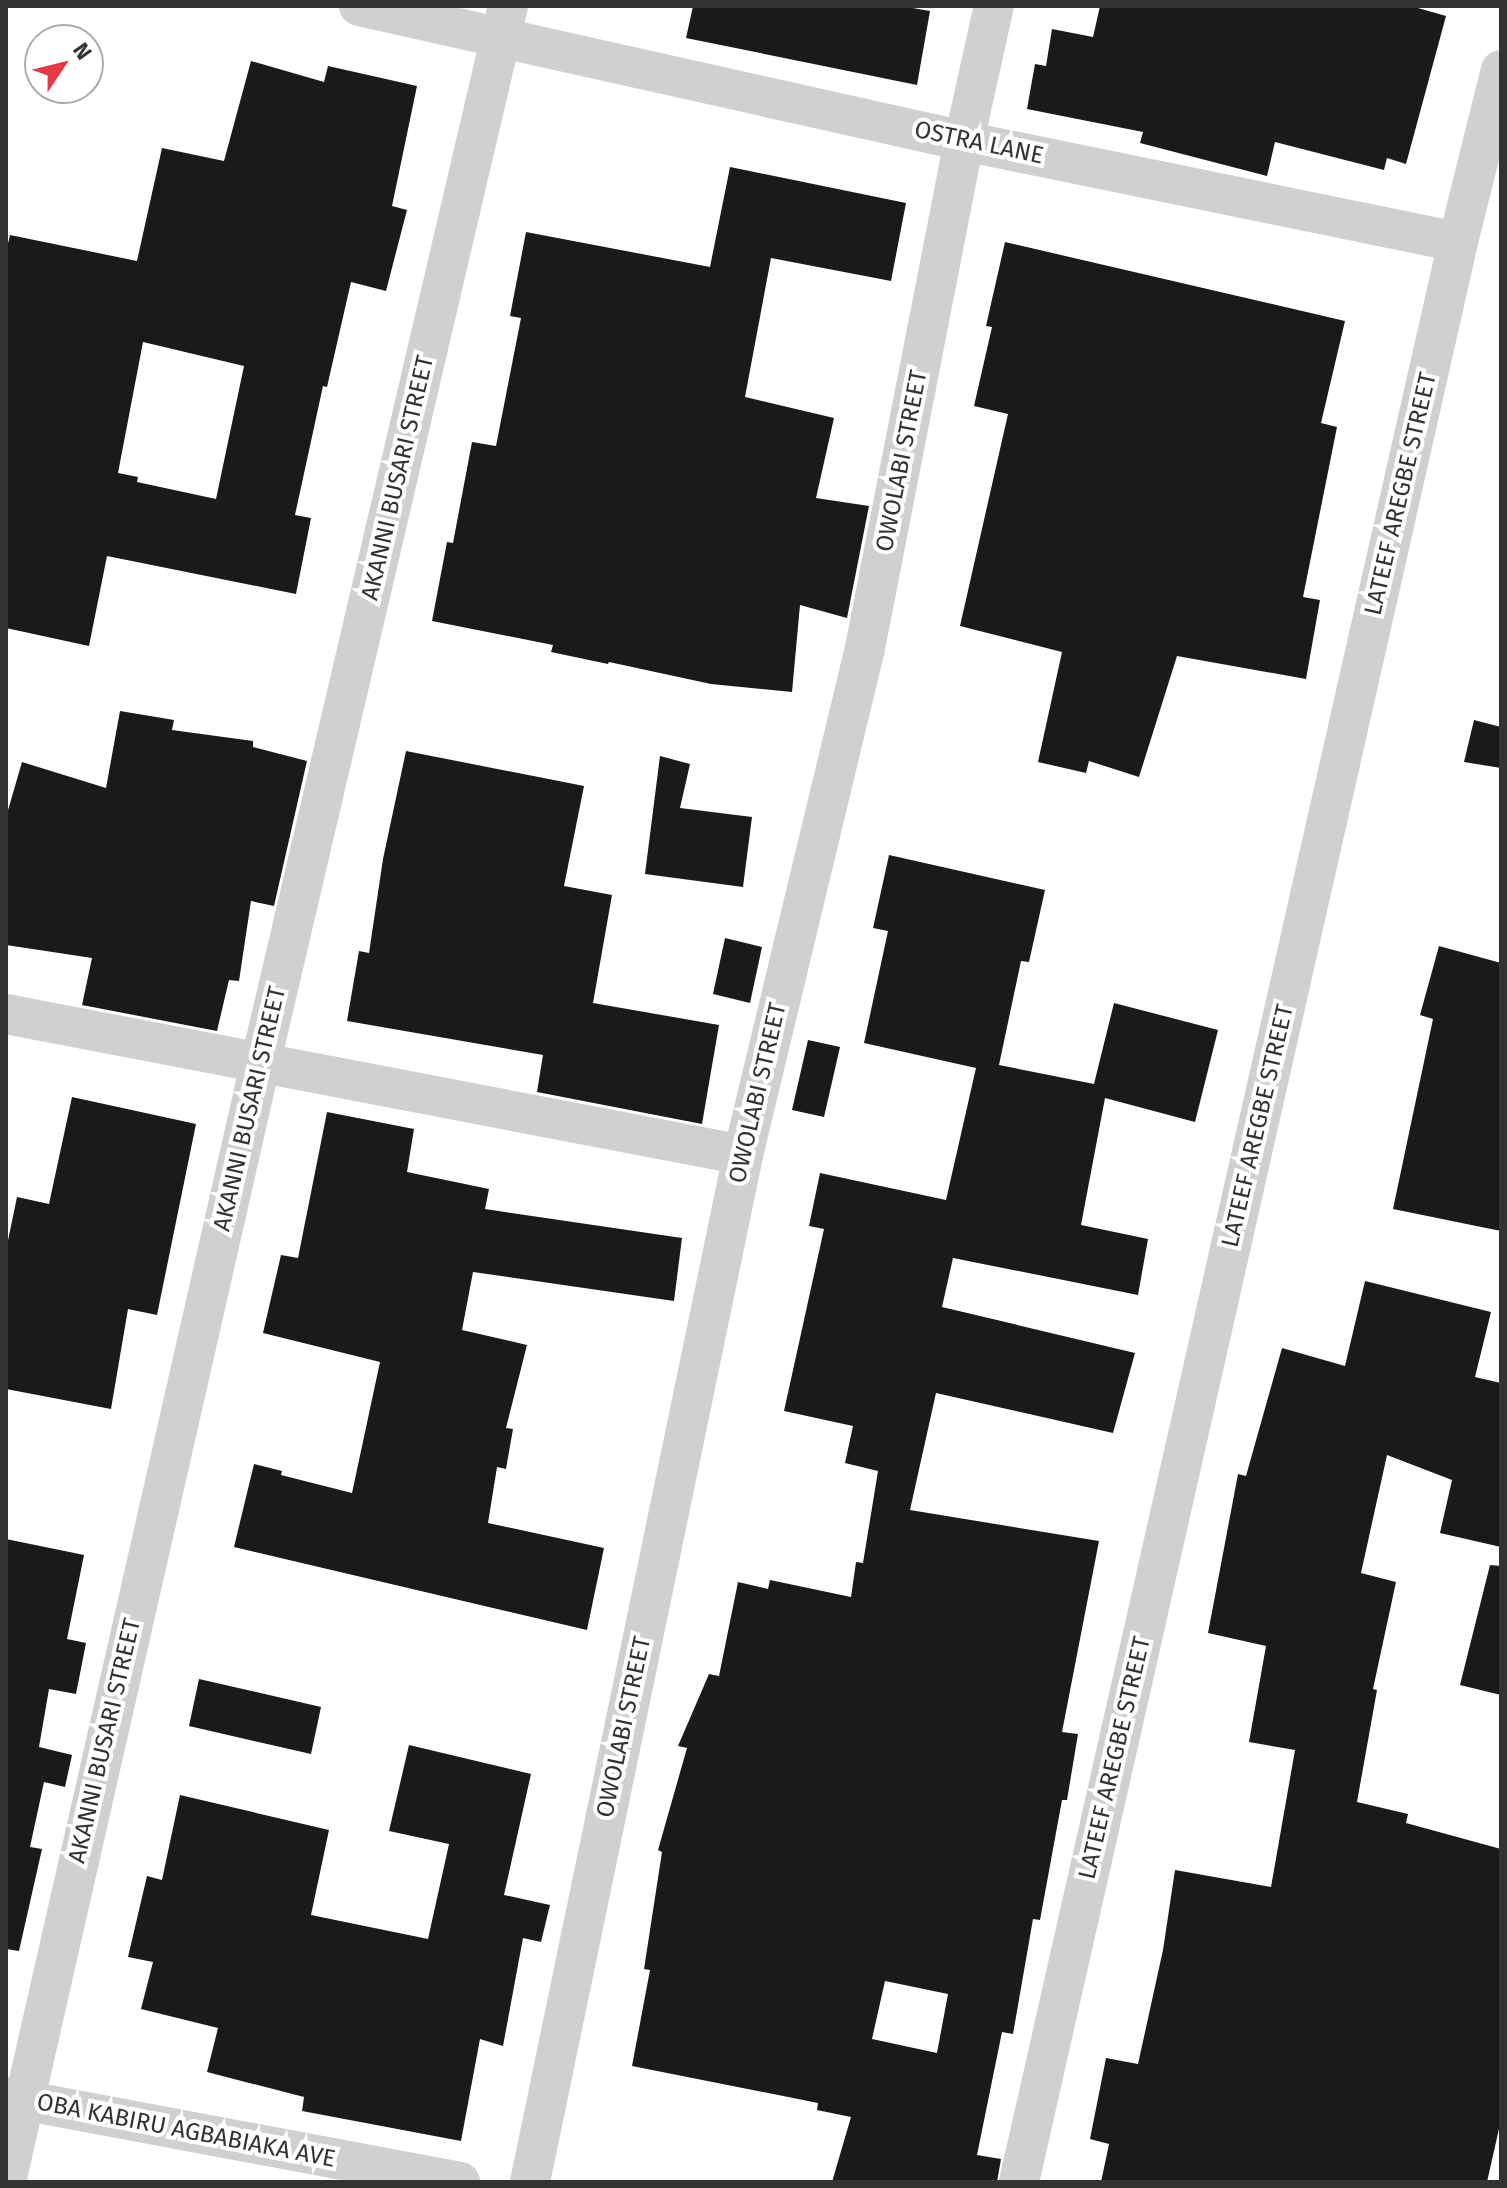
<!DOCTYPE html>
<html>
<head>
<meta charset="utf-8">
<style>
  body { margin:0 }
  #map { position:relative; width:1507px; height:2188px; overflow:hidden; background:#fff; font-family:"Fira Sans",sans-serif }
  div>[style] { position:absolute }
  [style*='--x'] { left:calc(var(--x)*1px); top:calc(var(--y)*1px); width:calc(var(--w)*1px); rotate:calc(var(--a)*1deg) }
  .building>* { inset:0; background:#1a1a1a }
  .minor>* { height:40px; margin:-20px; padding:0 20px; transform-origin:20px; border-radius:20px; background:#d0d0d0 }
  span { translate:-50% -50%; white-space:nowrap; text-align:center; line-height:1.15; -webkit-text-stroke:8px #fff; paint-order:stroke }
  .street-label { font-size:24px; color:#333 }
  .frame { position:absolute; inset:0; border:8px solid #333; pointer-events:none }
  .north { position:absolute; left:24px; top:24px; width:80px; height:80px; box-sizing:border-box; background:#fff; border:2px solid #adadad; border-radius:50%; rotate:55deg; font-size:22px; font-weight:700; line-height:32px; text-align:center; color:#333 }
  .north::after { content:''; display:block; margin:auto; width:28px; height:36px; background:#e63946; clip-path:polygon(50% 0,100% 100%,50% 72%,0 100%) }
</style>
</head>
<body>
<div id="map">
  <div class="building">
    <div style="clip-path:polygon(693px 6px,901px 6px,930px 11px,917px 85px,686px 38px)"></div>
    <div style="clip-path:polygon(1100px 6px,1411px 6px,1446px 16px,1406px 164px,1387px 158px,1384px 170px,1275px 142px,1267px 176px,1140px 143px,1143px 132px,1027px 109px,1035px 64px,1046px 66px,1052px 29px,1093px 37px)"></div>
    <div style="clip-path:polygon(evenodd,251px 61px,324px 82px,328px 66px,417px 86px,392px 206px,407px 210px,386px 291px,351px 282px,327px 387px,323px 386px,295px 515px,311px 518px,296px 594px,107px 556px,89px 646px,6px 628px,6px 252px,10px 235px,137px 261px,162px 148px,224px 161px,251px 61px,143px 342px,244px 366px,216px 499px,137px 482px,138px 477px,118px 473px,143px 342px)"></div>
    <div style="clip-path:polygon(730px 167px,906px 203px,891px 281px,771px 258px,745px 397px,834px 418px,816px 498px,869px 506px,847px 618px,800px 605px,792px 692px,711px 684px,609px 662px,608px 664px,551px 652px,553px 645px,432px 621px,447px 542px,453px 543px,472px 442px,496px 446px,521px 318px,510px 316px,526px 232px,710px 267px)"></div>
    <div style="clip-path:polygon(1005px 242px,1345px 321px,1321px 423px,1337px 427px,1303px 597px,1320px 600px,1306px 679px,1177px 656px,1139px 777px,1089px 761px,1086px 773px,1038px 762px,1062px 652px,960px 626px,1008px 414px,974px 406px,992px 327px,986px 326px)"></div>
    <div style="clip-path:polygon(120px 711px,174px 720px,172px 730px,253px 741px,253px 747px,307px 761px,274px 906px,251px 901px,239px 981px,229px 980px,217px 1031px,82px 1005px,92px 958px,6px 945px,6px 817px,22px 762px,106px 788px)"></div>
    <div style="clip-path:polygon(1474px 720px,1501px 727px,1501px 768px,1464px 762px)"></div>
    <div style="clip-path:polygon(406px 751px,584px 786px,564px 886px,612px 895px,593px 1003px,719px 1025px,702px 1124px,537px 1092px,543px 1055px,347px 1021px,359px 951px,369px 953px,383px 859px)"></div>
    <div style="clip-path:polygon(660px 756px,690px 764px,680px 808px,752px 817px,743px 887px,645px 874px)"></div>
    <div style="clip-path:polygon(evenodd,889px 855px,1045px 890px,1029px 962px,1021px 961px,999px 1065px,1094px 1084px,1114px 1003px,1218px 1030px,1195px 1122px,1105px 1098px,1081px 1225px,1148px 1239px,1138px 1295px,953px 1258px,942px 1307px,1135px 1353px,1113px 1433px,936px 1393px,910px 1510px,1099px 1541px,1062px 1732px,1078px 1734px,1067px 1800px,1062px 1800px,1040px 1920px,1033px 1919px,1013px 2034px,1002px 2032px,977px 2155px,1001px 2159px,997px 2182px,832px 2182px,851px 2117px,817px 2110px,818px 2103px,632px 2066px,650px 1970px,644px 1969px,662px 1852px,658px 1850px,687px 1748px,678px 1746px,709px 1674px,719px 1676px,738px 1582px,768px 1589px,770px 1580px,851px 1597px,856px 1562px,863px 1563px,878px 1471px,845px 1463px,853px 1426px,784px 1411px,824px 1229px,809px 1226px,820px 1173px,946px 1200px,976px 1068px,864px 1043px,888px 931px,873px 928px,889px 855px,885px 1981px,948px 1994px,937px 2053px,872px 2039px,885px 1981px)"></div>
    <div style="clip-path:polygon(725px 938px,762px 947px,750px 1003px,713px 994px)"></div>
    <div style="clip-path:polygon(1439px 946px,1501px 963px,1501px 1231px,1393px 1209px,1433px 1019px,1420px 1015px)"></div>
    <div style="clip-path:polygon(808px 1040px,840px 1047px,824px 1117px,792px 1110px)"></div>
    <div style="clip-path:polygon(72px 1097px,196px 1124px,157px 1315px,128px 1309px,111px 1409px,6px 1389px,6px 1250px,17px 1197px,49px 1204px)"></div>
    <div style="clip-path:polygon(327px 1112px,414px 1129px,407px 1172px,489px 1189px,485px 1209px,682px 1238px,674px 1301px,473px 1272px,462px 1330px,527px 1345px,506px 1428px,513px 1429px,506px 1469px,497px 1467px,488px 1523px,604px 1548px,587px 1630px,234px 1547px,254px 1464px,282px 1471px,281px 1475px,352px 1493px,380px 1362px,263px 1333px,281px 1255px,298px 1258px)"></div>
    <div style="clip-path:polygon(1365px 1281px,1491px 1312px,1475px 1377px,1501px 1383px,1501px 1547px,1440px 1533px,1452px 1480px,1387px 1455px,1361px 1573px,1396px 1582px,1373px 1689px,1377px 1690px,1357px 1802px,1408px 1814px,1406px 1823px,1501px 1849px,1501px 2120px,1487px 2182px,1101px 2182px,1109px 2144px,1090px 2139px,1106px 2058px,1138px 2064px,1163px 1950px,1175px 1870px,1271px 1887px,1295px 1750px,1249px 1742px,1266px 1646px,1208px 1633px,1238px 1474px,1246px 1476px,1282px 1348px,1345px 1366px)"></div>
    <div style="clip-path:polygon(6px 1539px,84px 1555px,67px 1639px,86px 1643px,76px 1694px,49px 1689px,39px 1747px,72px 1755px,65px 1787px,44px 1782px,30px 1847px,42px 1849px,19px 1951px,6px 1949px)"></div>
    <div style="clip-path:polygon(1490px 1565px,1501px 1566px,1501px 1695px,1460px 1685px)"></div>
    <div style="clip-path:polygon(199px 1679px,321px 1707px,311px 1754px,189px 1726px)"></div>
    <div style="clip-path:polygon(409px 1745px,531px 1774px,504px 1895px,550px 1905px,541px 1942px,523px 1938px,503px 2046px,480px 2039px,461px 2141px,302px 2111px,304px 2097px,207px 2072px,218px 2028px,141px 2009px,153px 1962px,128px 1957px,147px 1876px,162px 1880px,180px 1795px,329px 1830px,311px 1915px,428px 1939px,449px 1844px,389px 1831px)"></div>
  </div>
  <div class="minor">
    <div style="--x:359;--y:6;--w:620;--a:12.58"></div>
    <div style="--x:964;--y:141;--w:504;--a:11.56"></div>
    <div style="--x:6;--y:1014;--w:750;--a:10.83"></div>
    <div style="--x:6;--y:2097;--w:462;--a:10.6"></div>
    <div style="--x:6;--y:2182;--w:1146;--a:-77.19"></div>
    <div style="--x:260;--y:1065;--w:1088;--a:-76.82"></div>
    <div style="--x:530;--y:2182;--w:1049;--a:-78.28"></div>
    <div style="--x:743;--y:1155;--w:521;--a:-76.47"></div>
    <div style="--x:865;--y:648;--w:517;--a:-78.95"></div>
    <div style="--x:964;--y:141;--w:138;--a:-77.5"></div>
    <div style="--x:1019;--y:2182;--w:1989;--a:-77.25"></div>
    <div style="--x:1458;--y:242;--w:177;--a:-76"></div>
  </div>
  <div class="street-label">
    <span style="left:979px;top:143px;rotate:12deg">OSTRA LANE</span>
    <span style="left:902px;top:461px;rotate:-79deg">OWOLABI STREET</span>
    <span style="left:398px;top:478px;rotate:-77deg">AKANNI BUSARI STREET</span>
    <span style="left:1401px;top:494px;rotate:-77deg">LATEEF AREGBE STREET</span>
    <span style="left:758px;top:1093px;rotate:-77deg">OWOLABI STREET</span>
    <span style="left:250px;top:1109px;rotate:-77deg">AKANNI BUSARI STREET</span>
    <span style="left:1258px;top:1126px;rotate:-77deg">LATEEF AREGBE STREET</span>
    <span style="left:624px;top:1727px;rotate:-78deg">OWOLABI STREET</span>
    <span style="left:105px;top:1741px;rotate:-77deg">AKANNI BUSARI STREET</span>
    <span style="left:1115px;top:1758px;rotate:-77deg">LATEEF AREGBE STREET</span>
    <span style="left:186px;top:2131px;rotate:11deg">OBA KABIRU AGBABIAKA AVE</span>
  </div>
  <div class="frame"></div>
  <div class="north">N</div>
</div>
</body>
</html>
